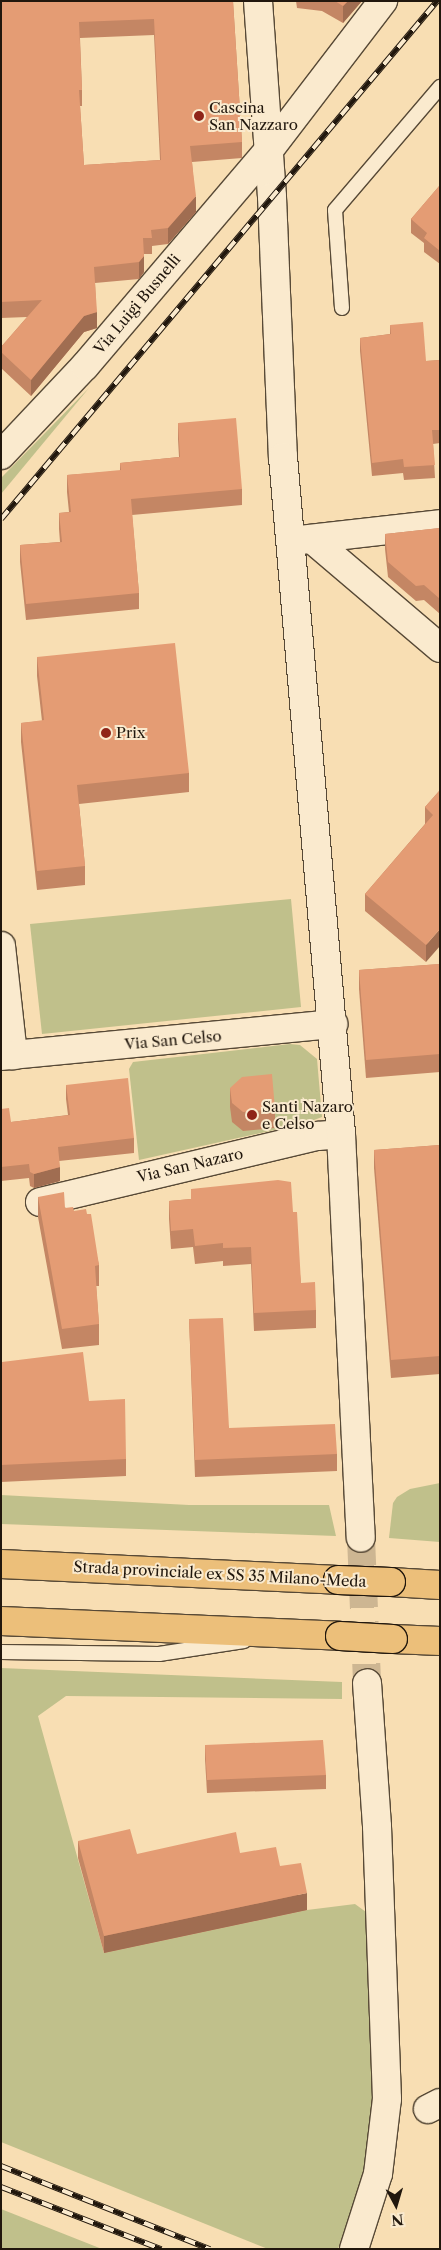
<!DOCTYPE html>
<html>
<head>
<meta charset="utf-8">
<style>
  body { margin:0 }
  #map { position:relative; width:441px; height:2250px; overflow:hidden; background:#f8deb3; font-family:"Libre Caslon Text",serif }
  div>[style] { position:absolute }
  [style*='--x'] { left:calc(var(--x)*1px); top:calc(var(--y)*1px); width:calc(var(--w)*1px); rotate:calc(var(--a)*1deg) }
  .green>* { inset:0; background:#c0c08b }
  .tertiary-tunnel>* { height:28px; margin-top:-14px; transform-origin:0; background:repeating-linear-gradient(90deg,#cdb692 0 28px,transparent 0 42px) }
  .roads { filter:drop-shadow(1px 0 #574936) drop-shadow(-1px 0 #574936) drop-shadow(0 1px #574936) drop-shadow(0 -1px #574936) }
  .service>* { height:14px; margin:-7px; padding:0 7px; transform-origin:7px; border-radius:7px; background:#faeace }
  .minor>* { height:28px; margin:-14px; padding:0 14px; transform-origin:14px; border-radius:14px; background:#faeace }
  .tertiary>* { height:28px; margin:-14px; padding:0 14px; transform-origin:14px; border-radius:14px; background:#faeace }
  .trunk>* { height:28px; margin:-14px; padding:0 14px; transform-origin:14px; border-radius:14px; background:#ecbf7a }
  .rail>* { height:5.5px; margin-top:-2.75px; transform-origin:0; background:repeating-linear-gradient(90deg,#faeace 0 11px,#21170d 0 22px); box-sizing:border-box; border-block:1px solid #21170d }
  .bridges { filter:drop-shadow(1px 0 #21170d) drop-shadow(-1px 0 #21170d) drop-shadow(0 1px #21170d) drop-shadow(0 -1px #21170d) }
  .trunk-bridge>* { height:28px; margin:-14px; padding:0 14px; transform-origin:14px; border-radius:14px; background:#ecbf7a }
  .wall>* { inset:0; background:#c48664 }
  .shaded-wall>* { inset:0; background:#a06d51 }
  .building>* { inset:0; background:#e49c74 }
  .dots>* { width:14px; height:14px; translate:-50% -50%; box-sizing:border-box; border:2px solid #faeace; border-radius:50% }
  span { translate:-50% -50%; white-space:nowrap; text-align:center; line-height:1.15; -webkit-text-stroke:4px #faeace; paint-order:stroke }
  .poi-label { font-size:15px; color:#21170d }
  .left { translate:0 -50%; text-align:left }
  .street-label { font-size:15px; color:#21170d }
  .frame { position:absolute; inset:0; border:2px solid #21170d; pointer-events:none }
  .north { position:absolute; left:371px; top:2180px; width:50px; height:50px; -webkit-text-stroke:4px #faeace; paint-order:stroke; rotate:174deg; font-size:14px; font-weight:700; line-height:20px; text-align:center; color:#21170d }
  .north::after { content:''; display:block; margin:auto; width:18px; height:22px; background:#21170d; clip-path:polygon(50% 0,100% 100%,50% 72%,0 100%) }
</style>
</head>
<body>
<div id="map">
  <div class="green">
    <div style="clip-path:polygon(89px 388px,1px 494px,1px 478px)"></div>
    <div style="clip-path:polygon(291px 899px,301px 1007px,42px 1034px,30px 924px)"></div>
    <div style="clip-path:polygon(290px 1044px,300px 1045px,317px 1059px,322px 1117px,306px 1123px,139px 1160px,129px 1069px,133px 1062px)"></div>
    <div style="clip-path:polygon(440px 1483px,440px 1542px,389px 1538px,393px 1503px,397px 1497px,410px 1489px)"></div>
    <div style="clip-path:polygon(1px 1495px,189px 1505px,329px 1505px,336px 1536px,1px 1524px)"></div>
    <div style="clip-path:polygon(1px 1668px,342px 1682px,342px 1699px,66px 1696px,38px 1716px,104px 1953px,307px 1910px,355px 1904px,366px 1912px,373px 2109px,368px 2160px,338px 2249px,268px 2249px,1px 2142px)"></div>
    <div style="clip-path:polygon(1px 2209px,102px 2249px,1px 2249px)"></div>
  </div>
  <div class="tertiary-tunnel">
    <div style="--x:361;--y:1538;--w:145;--a:87.6"></div>
  </div>
  <div class="roads">
    <div class="service">
      <div style="--x:342;--y:308;--w:98;--a:-94.1"></div>
      <div style="--x:335;--y:210;--w:162;--a:-49.5"></div>
      <div style="--x:1;--y:1652;--w:158;--a:0.7"></div>
      <div style="--x:159;--y:1654;--w:86;--a:-8.7"></div>
    </div>
    <div class="minor">
      <div style="--x:1;--y:455;--w:122;--a:-46.7"></div>
      <div style="--x:85;--y:366;--w:284;--a:-49.6"></div>
      <div style="--x:269;--y:150;--w:188;--a:-52.6"></div>
      <div style="--x:312;--y:539;--w:168;--a:40.4"></div>
      <div style="--x:300;--y:540;--w:141;--a:-6.5"></div>
      <div style="--x:1;--y:946;--w:110;--a:83.7"></div>
      <div style="--x:1;--y:1056;--w:334;--a:-5.5"></div>
      <div style="--x:40;--y:1202;--w:286;--a:-13.4"></div>
      <div style="--x:318;--y:1136;--w:23;--a:-5"></div>
      <div style="--x:428;--y:2109;--w:13;--a:-27"></div>
    </div>
    <div class="tertiary">
      <div style="--x:258;--y:1;--w:196;--a:85.9"></div>
      <div style="--x:272;--y:197;--w:260;--a:87.6"></div>
      <div style="--x:283;--y:457;--w:679;--a:85.1"></div>
      <div style="--x:341;--y:1134;--w:404;--a:87.2"></div>
      <div style="--x:354;--y:2249;--w:79;--a:-72.3"></div>
      <div style="--x:378;--y:2174;--w:76;--a:-83.2"></div>
      <div style="--x:387;--y:2099;--w:273;--a:-92.1"></div>
      <div style="--x:377;--y:1826;--w:143;--a:-94"></div>
    </div>
    <div class="trunk">
      <div style="--x:1;--y:1564;--w:337;--a:2.7"></div>
      <div style="--x:391;--y:1582;--w:49;--a:3.5"></div>
      <div style="--x:1;--y:1621;--w:339;--a:2.5"></div>
      <div style="--x:393;--y:1639;--w:47;--a:2.4"></div>
    </div>
  </div>
  <div class="rail">
    <div style="--x:1;--y:519;--w:677;--a:-49.91"></div>
    <div style="--x:1;--y:2166;--w:225;--a:21.7"></div>
    <div style="--x:1;--y:2187;--w:172;--a:21.2"></div>
  </div>
  <div class="bridges">
    <div class="trunk-bridge">
      <div style="--x:338;--y:1580;--w:53;--a:2.2"></div>
      <div style="--x:340;--y:1636;--w:53;--a:3.2"></div>
    </div>
  </div>
  <div class="wall">
    <div style="clip-path:polygon(evenodd,1px 1px,233px 1px,242px 142px,242px 158px,192px 162px,196px 212px,168px 244px,152px 246px,152px 254px,144px 254px,144px 272px,139px 279px,95px 283px,97px 328px,84px 332px,31px 396px,1px 368px,1px 347px,27px 317px,1px 318px,1px 1px,154px 35px,160px 160px,84px 165px,80px 106px,82px 106px,82px 90px,80px 38px,154px 35px)"></div>
    <div style="clip-path:polygon(296px 1px,362px 1px,343px 23px,322px 11px,297px 8px)"></div>
    <div style="clip-path:polygon(440px 185px,440px 264px,424px 252px,424px 243px,411px 233px,411px 219px)"></div>
    <div style="clip-path:polygon(390px 325px,426px 361px,440px 360px,440px 443px,433px 444px,435px 478px,404px 480px,403px 473px,372px 476px,360px 351px,360px 338px,390px 334px)"></div>
    <div style="clip-path:polygon(178px 423px,242px 489px,242px 505px,132px 515px,139px 593px,139px 609px,26px 620px,20px 562px,20px 545px,60px 542px,59px 529px,59px 513px,69px 512px,67px 492px,67px 475px,120px 471px,120px 463px,179px 457px,178px 439px)"></div>
    <div style="clip-path:polygon(440px 528px,440px 614px,424px 600px,416px 601px,388px 577px,385px 549px,385px 534px)"></div>
    <div style="clip-path:polygon(37px 657px,189px 773px,189px 792px,79px 804px,85px 866px,85px 885px,37px 890px,21px 742px,21px 723px,42px 721px,37px 676px)"></div>
    <div style="clip-path:polygon(440px 790px,426px 962px,365px 911px,365px 894px,425px 824px,425px 807px)"></div>
    <div style="clip-path:polygon(440px 964px,440px 1072px,366px 1078px,359px 989px,359px 970px)"></div>
    <div style="clip-path:polygon(66px 1085px,134px 1138px,134px 1153px,59px 1161px,60px 1181px,34px 1188px,30px 1186px,29px 1178px,1px 1181px,1px 1109px,11px 1122px,68px 1115px,66px 1099px)"></div>
    <div style="clip-path:polygon(230px 1088px,275px 1109px,275px 1128px,243px 1131px,232px 1122px,230px 1107px)"></div>
    <div style="clip-path:polygon(440px 1145px,440px 1374px,391px 1378px,374px 1168px,374px 1150px)"></div>
    <div style="clip-path:polygon(191px 1189px,293px 1212px,301px 1283px,316px 1310px,316px 1328px,254px 1331px,251px 1264px,223px 1266px,223px 1261px,195px 1264px,193px 1247px,171px 1249px,169px 1219px,169px 1201px,191px 1199px)"></div>
    <div style="clip-path:polygon(38px 1197px,74px 1211px,87px 1214px,99px 1265px,99px 1286px,96px 1286px,99px 1324px,99px 1345px,62px 1349px,38px 1217px)"></div>
    <div style="clip-path:polygon(189px 1319px,229px 1428px,337px 1454px,337px 1471px,195px 1477px)"></div>
    <div style="clip-path:polygon(1px 1359px,2px 1362px,89px 1401px,126px 1459px,126px 1476px,1px 1482px)"></div>
    <div style="clip-path:polygon(205px 1745px,326px 1775px,326px 1789px,207px 1793px,205px 1759px)"></div>
    <div style="clip-path:polygon(78px 1841px,137px 1854px,240px 1853px,280px 1866px,307px 1910px,104px 1953px,78px 1858px)"></div>
  </div>
  <div class="shaded-wall">
    <div style="clip-path:polygon(348px 1px,362px 1px,343px 23px,343px 6px)"></div>
    <div style="clip-path:polygon(196px 196px,196px 212px,168px 244px,168px 228px)"></div>
    <div style="clip-path:polygon(144px 256px,144px 272px,139px 279px,139px 262px)"></div>
    <div style="clip-path:polygon(97px 312px,97px 328px,84px 332px,31px 396px,31px 380px,84px 316px)"></div>
    <div style="clip-path:polygon(440px 929px,440px 946px,426px 962px,426px 945px)"></div>
    <div style="clip-path:polygon(60px 1167px,60px 1181px,34px 1188px,34px 1174px)"></div>
    <div style="clip-path:polygon(307px 1893px,307px 1910px,104px 1953px,104px 1936px)"></div>
  </div>
  <div class="building">
    <div style="clip-path:polygon(evenodd,1px 1px,233px 1px,242px 142px,190px 146px,196px 196px,168px 228px,151px 230px,152px 238px,143px 238px,144px 256px,139px 262px,94px 267px,97px 312px,84px 316px,31px 380px,1px 352px,1px 347px,42px 300px,1px 302px,1px 1px,154px 19px,161px 160px,84px 165px,79px 90px,82px 90px,79px 22px,154px 19px)"></div>
    <div style="clip-path:polygon(335px 1px,348px 1px,343px 6px)"></div>
    <div style="clip-path:polygon(440px 185px,440px 251px,424px 238px,427px 233px,411px 219px)"></div>
    <div style="clip-path:polygon(423px 322px,426px 361px,440px 360px,440px 430px,432px 430px,435px 465px,404px 467px,403px 459px,372px 463px,360px 338px,391px 334px,390px 325px)"></div>
    <div style="clip-path:polygon(236px 418px,242px 489px,131px 499px,139px 593px,26px 604px,20px 545px,62px 542px,59px 513px,71px 512px,67px 475px,121px 470px,120px 463px,180px 457px,178px 423px)"></div>
    <div style="clip-path:polygon(440px 528px,440px 599px,424px 585px,416px 586px,388px 562px,385px 534px)"></div>
    <div style="clip-path:polygon(175px 643px,189px 773px,77px 785px,85px 866px,37px 871px,21px 723px,44px 720px,37px 657px)"></div>
    <div style="clip-path:polygon(440px 790px,440px 929px,426px 945px,365px 894px,433px 815px,425px 807px)"></div>
    <div style="clip-path:polygon(440px 964px,440px 1054px,366px 1060px,359px 970px)"></div>
    <div style="clip-path:polygon(272px 1074px,275px 1109px,243px 1112px,232px 1103px,230px 1088px,242px 1077px)"></div>
    <div style="clip-path:polygon(128px 1078px,134px 1138px,58px 1147px,60px 1167px,34px 1174px,30px 1172px,29px 1164px,1px 1167px,1px 1109px,9px 1108px,11px 1122px,70px 1115px,66px 1085px)"></div>
    <div style="clip-path:polygon(440px 1145px,440px 1356px,391px 1360px,374px 1150px)"></div>
    <div style="clip-path:polygon(278px 1180px,291px 1182px,293px 1212px,297px 1212px,301px 1283px,315px 1282px,316px 1310px,254px 1313px,251px 1247px,223px 1248px,223px 1243px,195px 1246px,193px 1229px,171px 1231px,169px 1201px,191px 1199px,191px 1189px)"></div>
    <div style="clip-path:polygon(64px 1192px,65px 1208px,73px 1207px,74px 1211px,86px 1209px,87px 1214px,91px 1214px,99px 1265px,95px 1266px,99px 1324px,62px 1329px,38px 1197px)"></div>
    <div style="clip-path:polygon(223px 1318px,229px 1428px,335px 1424px,337px 1454px,195px 1460px,189px 1319px)"></div>
    <div style="clip-path:polygon(83px 1352px,89px 1401px,125px 1399px,126px 1459px,1px 1465px,1px 1359px,2px 1362px)"></div>
    <div style="clip-path:polygon(323px 1740px,326px 1775px,207px 1780px,205px 1745px)"></div>
    <div style="clip-path:polygon(130px 1829px,137px 1854px,236px 1832px,240px 1853px,276px 1847px,280px 1866px,301px 1863px,307px 1893px,104px 1936px,78px 1841px)"></div>
  </div>
  <div class="dots">
    <div style="left:199px;top:116px;background:#8f2418"></div>
    <div style="left:106px;top:733px;background:#8f2418"></div>
    <div style="left:252px;top:1115px;background:#8f2418"></div>
  </div>
  <div class="poi-label">
    <span class="left" style="left:209px;top:116px">Cascina<br>San Nazzaro</span>
    <span class="left" style="left:116px;top:733px">Prix</span>
    <span class="left" style="left:262px;top:1115px">Santi Nazaro<br>e Celso</span>
  </div>
  <div class="street-label">
    <span style="left:137px;top:304px;rotate:-50deg">Via Luigi Busnelli</span>
    <span style="left:173px;top:1040px;rotate:-5deg">Via San Celso</span>
    <span style="left:190px;top:1165px;rotate:-13deg">Via San Nazaro</span>
    <span style="left:220px;top:1574px;rotate:3deg">Strada provinciale ex SS 35 Milano-Meda</span>
  </div>
  <div class="frame"></div>
  <div class="north">N</div>
</div>
</body>
</html>
